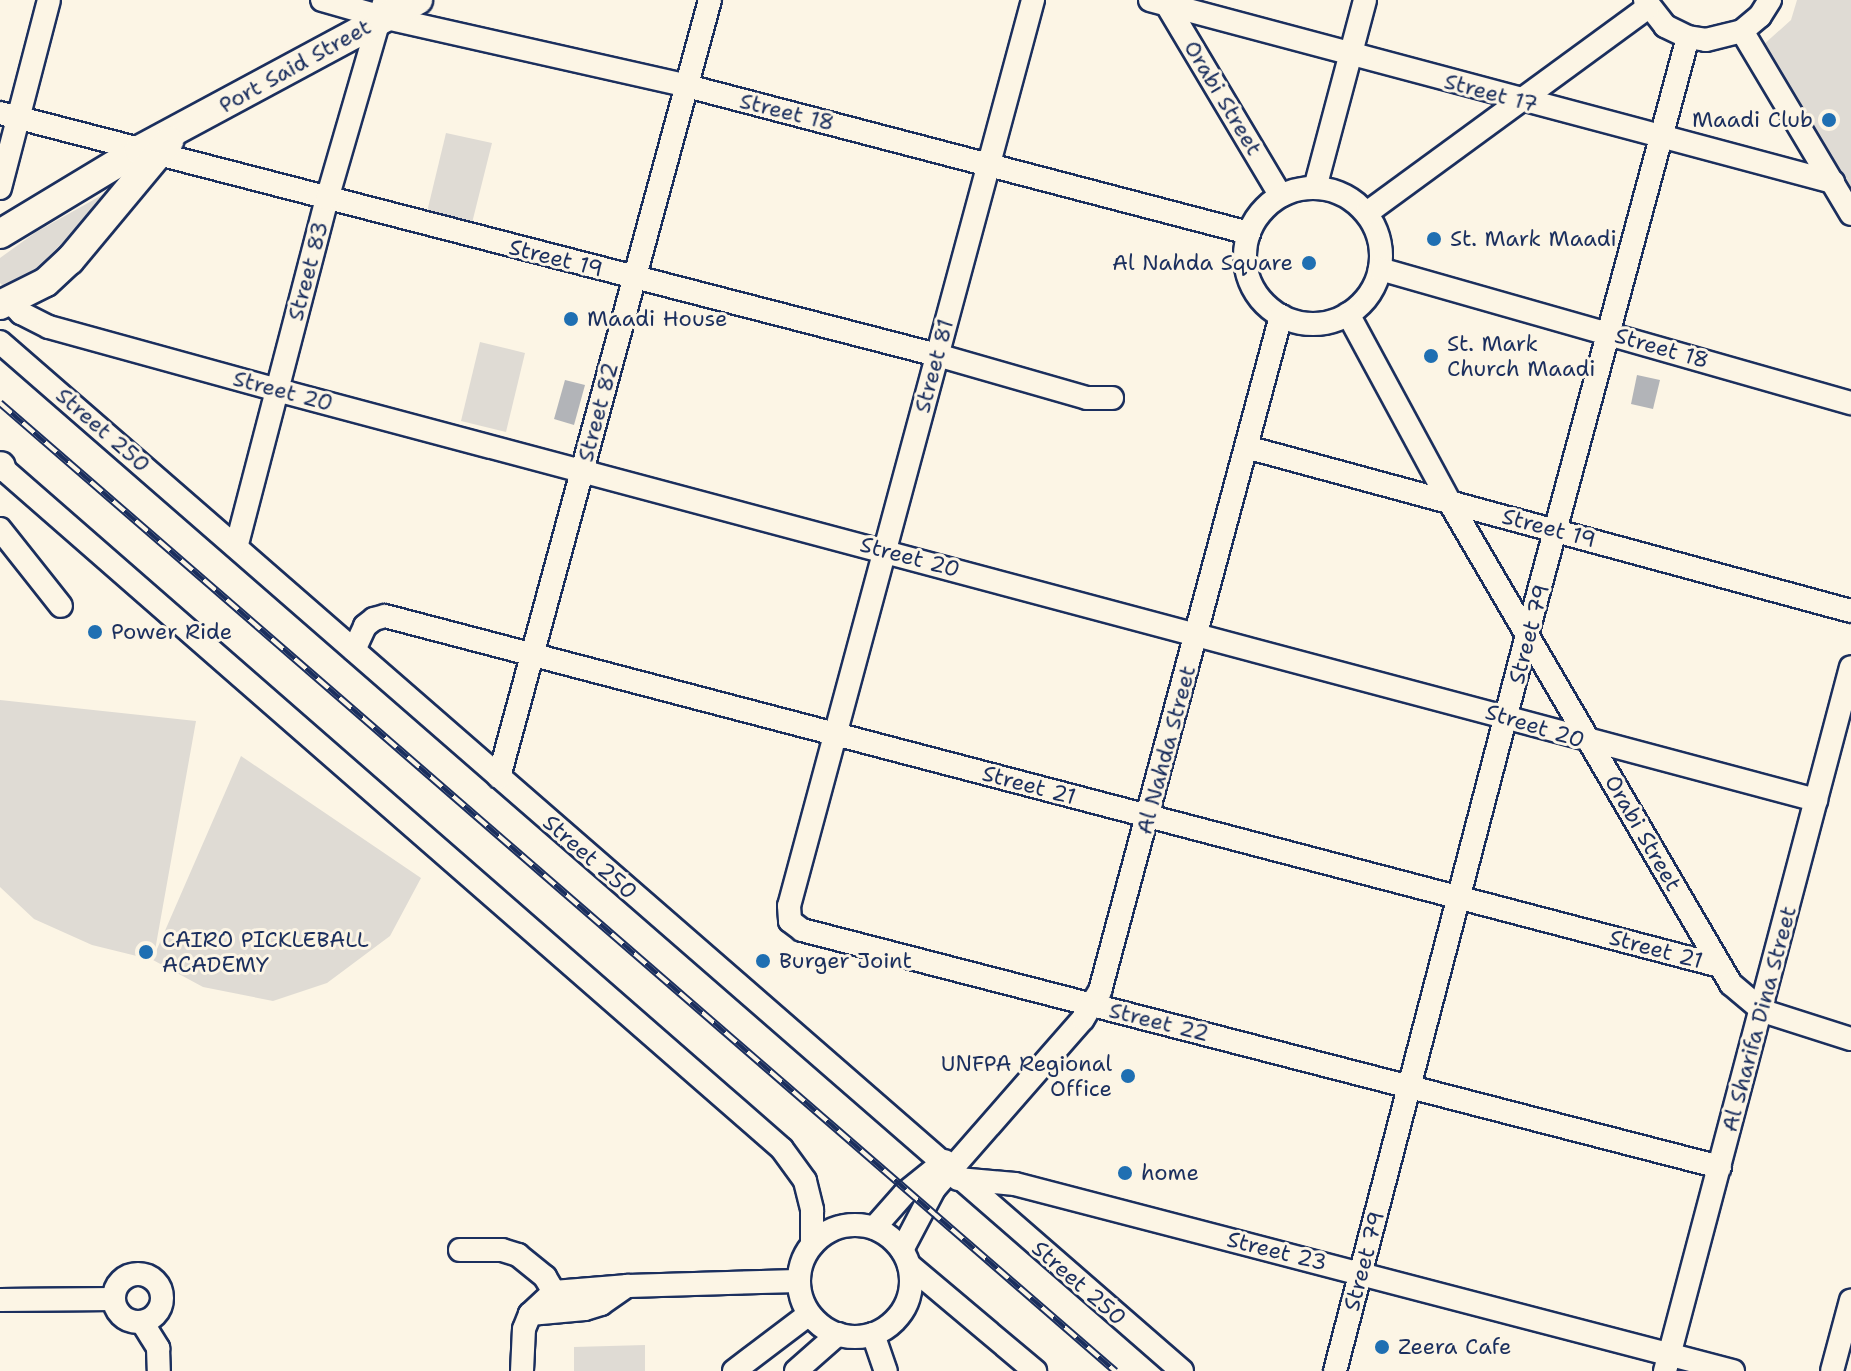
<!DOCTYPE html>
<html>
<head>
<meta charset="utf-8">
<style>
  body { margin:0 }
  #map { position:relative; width:1851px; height:1371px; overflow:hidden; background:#fcf5e5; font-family:"Shantell Sans",sans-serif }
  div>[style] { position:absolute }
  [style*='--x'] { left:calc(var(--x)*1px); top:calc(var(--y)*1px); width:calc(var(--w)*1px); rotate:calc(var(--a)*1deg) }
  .green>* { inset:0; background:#dfdbd4 }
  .water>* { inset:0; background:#b2b4b8 }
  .roads { filter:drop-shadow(2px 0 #1b2f5e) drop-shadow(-2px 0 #1b2f5e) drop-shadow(0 2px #1b2f5e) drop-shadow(0 -2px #1b2f5e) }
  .minor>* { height:22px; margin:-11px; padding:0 11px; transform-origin:11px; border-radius:11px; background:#fcf5e5 }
  .minor>.ring { margin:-11px; padding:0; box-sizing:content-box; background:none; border:22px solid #fcf5e5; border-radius:50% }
  .major>* { height:28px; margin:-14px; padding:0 14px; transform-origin:14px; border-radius:14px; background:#fcf5e5 }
  .rail>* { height:8px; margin-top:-4px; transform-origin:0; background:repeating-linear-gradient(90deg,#fcf5e5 0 15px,#1b2f5e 0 30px); box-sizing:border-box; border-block:2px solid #1b2f5e }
  .dots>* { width:22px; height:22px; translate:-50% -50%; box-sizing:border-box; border:4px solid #fcf5e5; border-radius:50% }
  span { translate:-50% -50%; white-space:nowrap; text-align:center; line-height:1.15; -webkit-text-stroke:6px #fcf5e5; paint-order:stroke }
  .street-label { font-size:22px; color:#1b2f5e }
  .poi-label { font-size:22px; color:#1b2f5e }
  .right { translate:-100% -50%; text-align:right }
  .left { translate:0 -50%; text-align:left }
</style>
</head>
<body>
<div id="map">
  <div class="green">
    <div style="clip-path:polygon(1797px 0,1851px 0,1851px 193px,1762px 46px,1791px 20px)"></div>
    <div style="clip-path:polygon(446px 133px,492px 143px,472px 223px,427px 212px)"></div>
    <div style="clip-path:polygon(122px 184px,56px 265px,6px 289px,0 283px,0 258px,36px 232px)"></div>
    <div style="clip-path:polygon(480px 342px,525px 353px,506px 432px,461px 421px)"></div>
    <div style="clip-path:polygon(0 700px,196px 721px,154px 956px,241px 756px,421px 878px,390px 936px,327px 983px,273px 1001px,203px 987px,153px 960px,92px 945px,34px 919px,0 887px)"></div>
    <div style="clip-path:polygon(645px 1345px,645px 1371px,574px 1371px,574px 1347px)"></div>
  </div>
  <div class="water">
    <div style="clip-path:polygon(1637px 375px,1660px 380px,1653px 409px,1631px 404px)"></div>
    <div style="clip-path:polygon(565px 380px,585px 385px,574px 425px,554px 419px)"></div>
  </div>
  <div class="roads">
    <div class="minor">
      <div style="--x:322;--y:0;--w:62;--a:15.8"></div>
      <div style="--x:382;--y:17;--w:313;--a:12.7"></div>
      <div style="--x:687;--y:86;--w:581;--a:14.66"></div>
      <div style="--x:1033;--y:0;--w:938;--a:105.07"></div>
      <div style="--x:789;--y:906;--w:15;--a:86"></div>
      <div style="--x:790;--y:921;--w:15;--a:37"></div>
      <div style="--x:802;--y:930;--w:948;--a:14.48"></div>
      <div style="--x:1150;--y:0;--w:707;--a:14.92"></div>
      <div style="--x:1164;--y:0;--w:228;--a:59.2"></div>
      <div style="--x:1645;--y:0;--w:33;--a:52"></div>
      <div style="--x:1665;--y:26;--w:25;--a:26"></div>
      <div style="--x:1688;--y:37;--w:18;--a:9"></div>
      <div style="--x:1706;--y:40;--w:37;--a:-14"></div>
      <div style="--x:1742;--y:31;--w:23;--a:-40"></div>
      <div style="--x:1760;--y:16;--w:19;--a:-58"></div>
      <div style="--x:1742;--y:31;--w:213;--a:59.2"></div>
      <div style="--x:0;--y:113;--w:968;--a:14.48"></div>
      <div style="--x:937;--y:355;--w:156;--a:16"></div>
      <div style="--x:1087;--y:398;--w:25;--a:0"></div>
      <div style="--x:0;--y:188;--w:194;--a:-75.4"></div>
      <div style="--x:1315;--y:188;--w:195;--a:-75.1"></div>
      <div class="ring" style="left:1245px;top:188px;width:114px;height:114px"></div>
      <div style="--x:1367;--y:213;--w:348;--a:-36.2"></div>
      <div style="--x:1380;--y:269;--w:490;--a:15.9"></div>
      <div style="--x:10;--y:302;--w:16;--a:45"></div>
      <div style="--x:21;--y:313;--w:31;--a:27"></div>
      <div style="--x:49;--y:327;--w:237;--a:15.4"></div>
      <div style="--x:277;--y:390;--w:1593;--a:14.92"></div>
      <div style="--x:1348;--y:314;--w:215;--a:61.6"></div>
      <div style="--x:1450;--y:503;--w:557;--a:59.71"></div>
      <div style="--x:1731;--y:984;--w:42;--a:40.2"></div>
      <div style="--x:1763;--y:1011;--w:92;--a:17.7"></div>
      <div style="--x:0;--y:342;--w:1567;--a:41.04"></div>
      <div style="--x:1246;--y:447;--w:627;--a:15.17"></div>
      <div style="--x:0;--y:466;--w:1038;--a:41.13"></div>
      <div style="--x:782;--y:1149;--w:39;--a:54"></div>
      <div style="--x:805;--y:1181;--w:30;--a:76"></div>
      <div style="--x:812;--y:1210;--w:35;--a:90"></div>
      <div style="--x:0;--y:529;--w:98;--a:51.6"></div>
      <div style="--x:237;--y:544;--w:357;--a:-75.4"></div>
      <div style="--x:327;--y:199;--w:207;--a:-73.8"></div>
      <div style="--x:354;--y:650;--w:26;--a:-65"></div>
      <div style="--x:365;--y:626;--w:11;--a:-38"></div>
      <div style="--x:374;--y:619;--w:11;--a:-15"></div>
      <div style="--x:385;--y:616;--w:1380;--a:14.69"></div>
      <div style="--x:499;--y:777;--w:805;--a:-74.81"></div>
      <div style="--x:958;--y:1179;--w:57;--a:5"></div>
      <div style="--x:1015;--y:1184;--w:742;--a:14.6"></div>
      <div class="ring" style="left:799px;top:1225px;width:90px;height:90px"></div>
      <div style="--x:874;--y:1228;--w:47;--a:-48.5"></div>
      <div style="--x:905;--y:1193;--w:51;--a:-38.7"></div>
      <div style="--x:460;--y:1250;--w:42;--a:0"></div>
      <div style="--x:502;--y:1250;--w:17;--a:17"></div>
      <div style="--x:518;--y:1255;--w:35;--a:39"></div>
      <div style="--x:545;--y:1277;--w:17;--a:59"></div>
      <div style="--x:902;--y:1250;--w:69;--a:-62.3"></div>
      <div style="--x:934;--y:1189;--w:226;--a:-48.8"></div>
      <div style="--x:1083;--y:1019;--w:33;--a:-59"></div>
      <div style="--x:1100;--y:991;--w:699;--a:-74.99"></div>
      <div style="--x:909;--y:1265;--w:165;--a:40.1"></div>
      <div class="ring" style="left:114px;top:1274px;width:26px;height:26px"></div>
      <div style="--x:0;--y:1300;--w:114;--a:-0.5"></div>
      <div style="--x:530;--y:1314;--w:55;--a:-5.2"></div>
      <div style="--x:585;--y:1309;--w:17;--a:-17"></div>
      <div style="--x:601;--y:1304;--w:32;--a:-35"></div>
      <div style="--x:142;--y:1322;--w:31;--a:58"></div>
      <div style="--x:158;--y:1348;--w:23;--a:88"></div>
      <div style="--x:873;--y:1334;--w:39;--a:71"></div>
      <div style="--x:522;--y:1371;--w:42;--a:-87.3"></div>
      <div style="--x:524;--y:1329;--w:16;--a:-68"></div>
      <div style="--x:530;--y:1314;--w:33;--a:-43"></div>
      <div style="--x:554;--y:1292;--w:74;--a:-4.6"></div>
      <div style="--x:628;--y:1286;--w:170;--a:-1.7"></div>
      <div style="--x:734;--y:1371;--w:94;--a:-37.2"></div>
      <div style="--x:796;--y:1371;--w:56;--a:-41.4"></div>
      <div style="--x:1335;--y:1371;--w:761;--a:-75.38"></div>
      <div style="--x:1527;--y:635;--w:619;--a:-74.93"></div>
      <div style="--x:1665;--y:1371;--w:728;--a:-75.2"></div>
      <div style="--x:1832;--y:1371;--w:73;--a:-75"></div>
    </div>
    <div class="major">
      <div style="--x:0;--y:234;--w:162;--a:-31.1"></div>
      <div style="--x:139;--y:150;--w:317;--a:-28.3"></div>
      <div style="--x:0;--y:305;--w:51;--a:-26.6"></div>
      <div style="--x:46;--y:282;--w:33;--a:-43"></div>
      <div style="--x:70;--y:260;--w:155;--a:-50.2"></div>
      <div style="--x:0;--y:467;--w:1;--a:-45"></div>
    </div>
  </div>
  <div class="rail">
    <div style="--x:0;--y:403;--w:1477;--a:40.96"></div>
  </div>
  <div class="dots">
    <div style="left:1829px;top:120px;background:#1f6fb2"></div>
    <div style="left:1434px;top:239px;background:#1f6fb2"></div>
    <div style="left:1309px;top:263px;background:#1f6fb2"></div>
    <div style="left:571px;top:319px;background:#1f6fb2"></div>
    <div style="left:1431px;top:356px;background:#1f6fb2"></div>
    <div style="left:95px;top:632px;background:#1f6fb2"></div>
    <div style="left:146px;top:952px;background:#1f6fb2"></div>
    <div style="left:763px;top:961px;background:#1f6fb2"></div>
    <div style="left:1128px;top:1076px;background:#1f6fb2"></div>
    <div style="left:1125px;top:1173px;background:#1f6fb2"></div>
    <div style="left:1382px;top:1347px;background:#1f6fb2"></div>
  </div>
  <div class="street-label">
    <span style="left:295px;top:66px;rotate:-29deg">Port Said Street</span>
    <span style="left:1491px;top:93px;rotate:15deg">Street 17</span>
    <span style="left:1223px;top:98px;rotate:59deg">Orabi Street</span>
    <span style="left:787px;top:112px;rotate:14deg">Street 18</span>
    <span style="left:556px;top:258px;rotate:14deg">Street 19</span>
    <span style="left:308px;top:271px;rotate:-75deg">Street 83</span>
    <span style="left:1662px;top:348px;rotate:16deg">Street 18</span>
    <span style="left:934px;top:366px;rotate:-75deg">Street 81</span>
    <span style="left:283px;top:391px;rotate:15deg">Street 20</span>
    <span style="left:598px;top:412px;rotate:-75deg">Street 82</span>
    <span style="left:103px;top:430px;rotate:41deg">Street 250</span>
    <span style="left:1549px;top:528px;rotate:15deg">Street 19</span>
    <span style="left:910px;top:557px;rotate:15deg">Street 20</span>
    <span style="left:1529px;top:634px;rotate:-75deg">Street 79</span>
    <span style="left:1535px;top:726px;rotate:17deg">Street 20</span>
    <span style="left:1166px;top:750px;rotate:-75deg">Al Nahda Street</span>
    <span style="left:1029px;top:785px;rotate:15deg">Street 21</span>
    <span style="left:1643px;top:833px;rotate:60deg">Orabi Street</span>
    <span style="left:590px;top:857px;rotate:41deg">Street 250</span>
    <span style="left:1656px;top:949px;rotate:15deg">Street 21</span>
    <span style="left:1759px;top:1019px;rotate:-75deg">Al Sharifa Dina Street</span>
    <span style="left:1159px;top:1022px;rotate:14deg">Street 22</span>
    <span style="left:1277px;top:1251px;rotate:14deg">Street 23</span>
    <span style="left:1364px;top:1261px;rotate:-75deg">Street 79</span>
    <span style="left:1079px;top:1283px;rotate:41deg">Street 250</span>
  </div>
  <div class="poi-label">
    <span class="right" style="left:1813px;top:120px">Maadi Club</span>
    <span class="left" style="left:1450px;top:239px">St. Mark Maadi</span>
    <span class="right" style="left:1293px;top:263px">Al Nahda Square</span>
    <span class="left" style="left:587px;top:319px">Maadi House</span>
    <span class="left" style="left:1447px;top:356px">St. Mark<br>Church Maadi</span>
    <span class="left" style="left:111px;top:632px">Power Ride</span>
    <span class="left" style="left:162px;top:952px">CAIRO PICKLEBALL<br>ACADEMY</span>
    <span class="left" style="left:779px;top:961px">Burger Joint</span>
    <span class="right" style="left:1112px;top:1076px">UNFPA Regional<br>Office</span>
    <span class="left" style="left:1141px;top:1173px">home</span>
    <span class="left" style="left:1398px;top:1347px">Zeera Cafe</span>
  </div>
</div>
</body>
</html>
